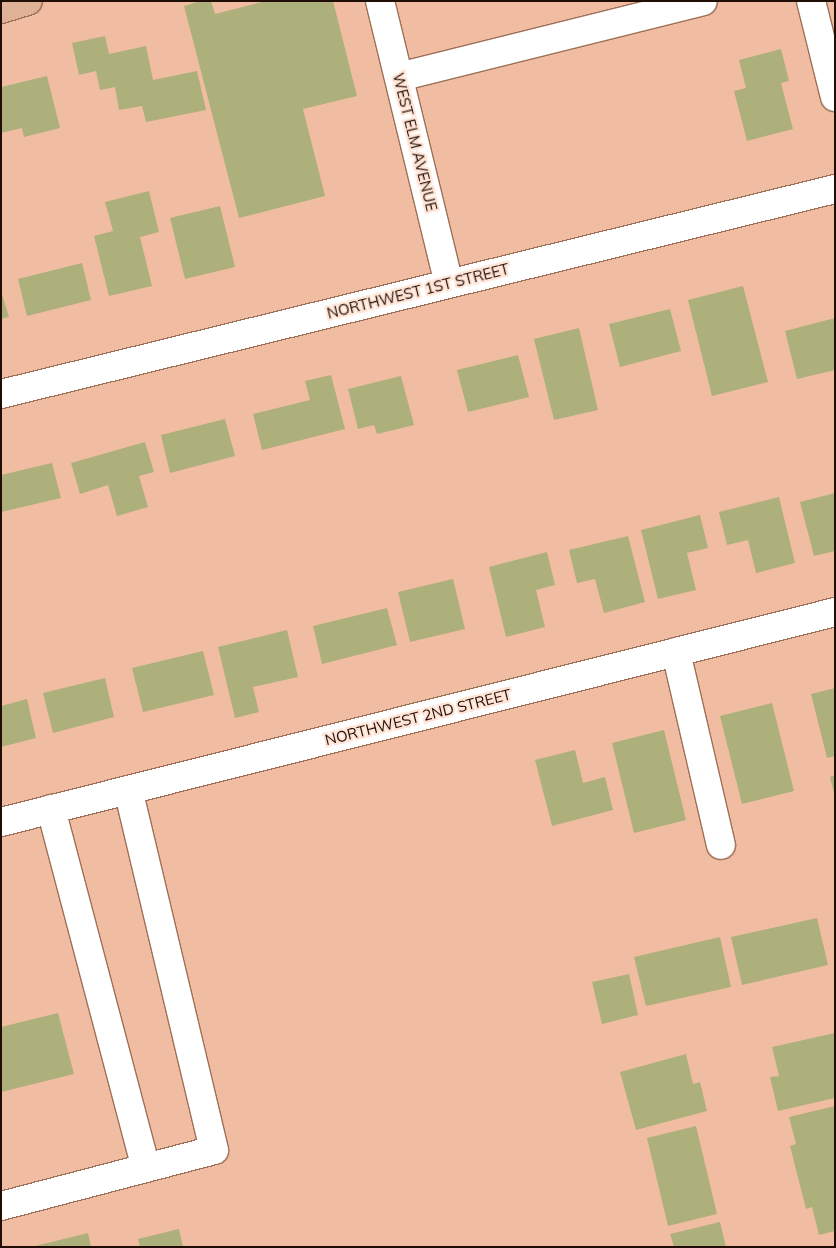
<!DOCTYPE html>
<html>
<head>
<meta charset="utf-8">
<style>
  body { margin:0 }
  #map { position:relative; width:836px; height:1248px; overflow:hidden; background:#f0bda2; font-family:Mulish,sans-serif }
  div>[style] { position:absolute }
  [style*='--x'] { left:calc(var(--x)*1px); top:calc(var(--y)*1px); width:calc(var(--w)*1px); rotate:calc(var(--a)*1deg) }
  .building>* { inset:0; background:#aeb07c }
  .roads { filter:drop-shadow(1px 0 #9d6f56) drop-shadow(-1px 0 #9d6f56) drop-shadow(0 1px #9d6f56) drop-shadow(0 -1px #9d6f56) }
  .minor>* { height:28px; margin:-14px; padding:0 14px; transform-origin:14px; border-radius:14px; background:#fff }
  .major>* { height:28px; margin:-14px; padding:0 14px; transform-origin:14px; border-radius:14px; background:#dfb298 }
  span { translate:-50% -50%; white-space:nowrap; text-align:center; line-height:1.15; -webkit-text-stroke:4.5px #ffe4d6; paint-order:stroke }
  .street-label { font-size:15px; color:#200e05 }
  .frame { position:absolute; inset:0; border:2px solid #200e05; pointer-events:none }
</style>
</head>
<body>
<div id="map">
  <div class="building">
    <div style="clip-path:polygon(201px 1px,211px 1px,215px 14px,266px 1px,333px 1px,357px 96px,303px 109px,325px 196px,239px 218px,184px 6px)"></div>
    <div style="clip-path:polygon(105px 36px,109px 54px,146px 46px,153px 80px,197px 71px,206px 110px,146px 122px,142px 106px,119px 110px,115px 87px,100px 90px,96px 71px,79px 75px,72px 43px)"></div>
    <div style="clip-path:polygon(781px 49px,789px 81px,781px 83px,793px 129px,747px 141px,734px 91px,746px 88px,739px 60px)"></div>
    <div style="clip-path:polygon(47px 76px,60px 128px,24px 137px,22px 128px,1px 133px,1px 87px)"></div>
    <div style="clip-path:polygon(149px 191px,159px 232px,140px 237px,152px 286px,109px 296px,94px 236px,113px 231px,105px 202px)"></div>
    <div style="clip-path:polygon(220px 206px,235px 267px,185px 279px,170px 218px)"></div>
    <div style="clip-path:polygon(82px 263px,91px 300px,27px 316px,18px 279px)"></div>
    <div style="clip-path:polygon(743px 286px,768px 382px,712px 396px,688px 300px)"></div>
    <div style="clip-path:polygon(1px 291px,9px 317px,1px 319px)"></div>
    <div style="clip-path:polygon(670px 309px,681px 351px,620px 367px,609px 324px)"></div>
    <div style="clip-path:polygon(835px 318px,835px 370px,797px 379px,785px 331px)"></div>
    <div style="clip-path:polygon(579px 328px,598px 410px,554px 420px,534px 339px)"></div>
    <div style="clip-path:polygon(518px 355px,529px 397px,468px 412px,457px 370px)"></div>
    <div style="clip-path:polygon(331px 375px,345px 429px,262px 450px,253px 414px,310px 400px,305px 381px)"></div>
    <div style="clip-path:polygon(401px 376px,414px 425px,377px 434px,374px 425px,358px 429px,348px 389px)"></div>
    <div style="clip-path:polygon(225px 419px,235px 456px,170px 473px,161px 435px)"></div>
    <div style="clip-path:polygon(145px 442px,154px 472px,139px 476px,148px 507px,117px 516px,108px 485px,80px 494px,71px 463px)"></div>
    <div style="clip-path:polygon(52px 463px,61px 498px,1px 512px,1px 475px)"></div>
    <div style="clip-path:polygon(835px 493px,835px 551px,814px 556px,800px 502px)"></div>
    <div style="clip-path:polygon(779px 497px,795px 563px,756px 573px,748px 540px,727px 545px,719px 512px)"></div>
    <div style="clip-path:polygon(700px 515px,708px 548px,687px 553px,696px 590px,658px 599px,641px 530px)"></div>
    <div style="clip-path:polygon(628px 536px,645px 602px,604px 613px,595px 579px,577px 583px,569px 550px)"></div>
    <div style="clip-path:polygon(547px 552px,555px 585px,536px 590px,545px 627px,506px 637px,489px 567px)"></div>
    <div style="clip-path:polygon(453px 579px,465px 629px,410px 642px,398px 592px)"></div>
    <div style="clip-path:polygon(387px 608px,397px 645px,322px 664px,313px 626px)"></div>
    <div style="clip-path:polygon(287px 630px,298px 677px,253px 687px,259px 712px,235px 718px,218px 647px)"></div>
    <div style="clip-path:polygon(203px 651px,214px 695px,143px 712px,132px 668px)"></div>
    <div style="clip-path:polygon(105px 678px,114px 717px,53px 733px,43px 693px)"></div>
    <div style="clip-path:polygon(835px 688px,835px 756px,827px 758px,811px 694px)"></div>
    <div style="clip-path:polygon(27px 699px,36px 738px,1px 747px,1px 706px)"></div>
    <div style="clip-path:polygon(772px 703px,794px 791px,742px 804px,720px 716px)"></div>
    <div style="clip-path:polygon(664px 730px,686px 820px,634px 833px,612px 743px)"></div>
    <div style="clip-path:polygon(575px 750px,583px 783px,605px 777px,613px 810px,552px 826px,535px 760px)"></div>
    <div style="clip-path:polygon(835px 775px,835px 793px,834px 793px,830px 777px)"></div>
    <div style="clip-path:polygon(817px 918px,828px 965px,742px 985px,731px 937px)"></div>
    <div style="clip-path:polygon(720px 937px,731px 987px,646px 1006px,634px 957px)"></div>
    <div style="clip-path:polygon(629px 974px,638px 1015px,602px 1024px,592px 982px)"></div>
    <div style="clip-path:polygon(58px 1013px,74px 1074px,1px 1092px,1px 1027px)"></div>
    <div style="clip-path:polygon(835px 1033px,835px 1098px,778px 1111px,770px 1077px,779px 1076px,772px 1047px)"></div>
    <div style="clip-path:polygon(686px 1054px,693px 1084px,700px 1082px,707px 1111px,636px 1130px,620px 1072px)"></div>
    <div style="clip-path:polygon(835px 1106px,835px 1231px,819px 1235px,812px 1207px,806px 1209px,790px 1146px,796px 1144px,789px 1117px)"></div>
    <div style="clip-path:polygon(696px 1126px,717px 1214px,668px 1226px,647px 1138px)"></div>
    <div style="clip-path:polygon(720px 1222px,726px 1247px,674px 1247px,670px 1234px)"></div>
    <div style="clip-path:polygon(179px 1229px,183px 1247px,140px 1247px,138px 1239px)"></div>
    <div style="clip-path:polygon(88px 1233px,91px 1247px,35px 1247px,35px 1246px)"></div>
  </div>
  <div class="roads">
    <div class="minor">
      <div style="--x:380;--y:1;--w:290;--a:76.3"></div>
      <div style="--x:811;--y:1;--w:99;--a:76"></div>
      <div style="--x:399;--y:77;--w:313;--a:-14"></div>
      <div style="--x:1;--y:394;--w:859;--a:-13.81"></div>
      <div style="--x:676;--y:652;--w:198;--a:76.9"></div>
      <div style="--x:51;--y:809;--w:371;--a:75.2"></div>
      <div style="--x:1;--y:822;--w:860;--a:-14.13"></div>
      <div style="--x:1;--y:1206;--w:220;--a:-14.7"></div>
      <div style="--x:214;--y:1150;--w:370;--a:-103.4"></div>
    </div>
    <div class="major">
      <div style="--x:1;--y:9;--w:28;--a:-17"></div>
    </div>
  </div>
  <div class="street-label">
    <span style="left:415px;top:142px;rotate:76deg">WEST ELM AVENUE</span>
    <span style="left:418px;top:291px;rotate:-14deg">NORTHWEST 1ST STREET</span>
    <span style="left:418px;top:717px;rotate:-14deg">NORTHWEST 2ND STREET</span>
  </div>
  <div class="frame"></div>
</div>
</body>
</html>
